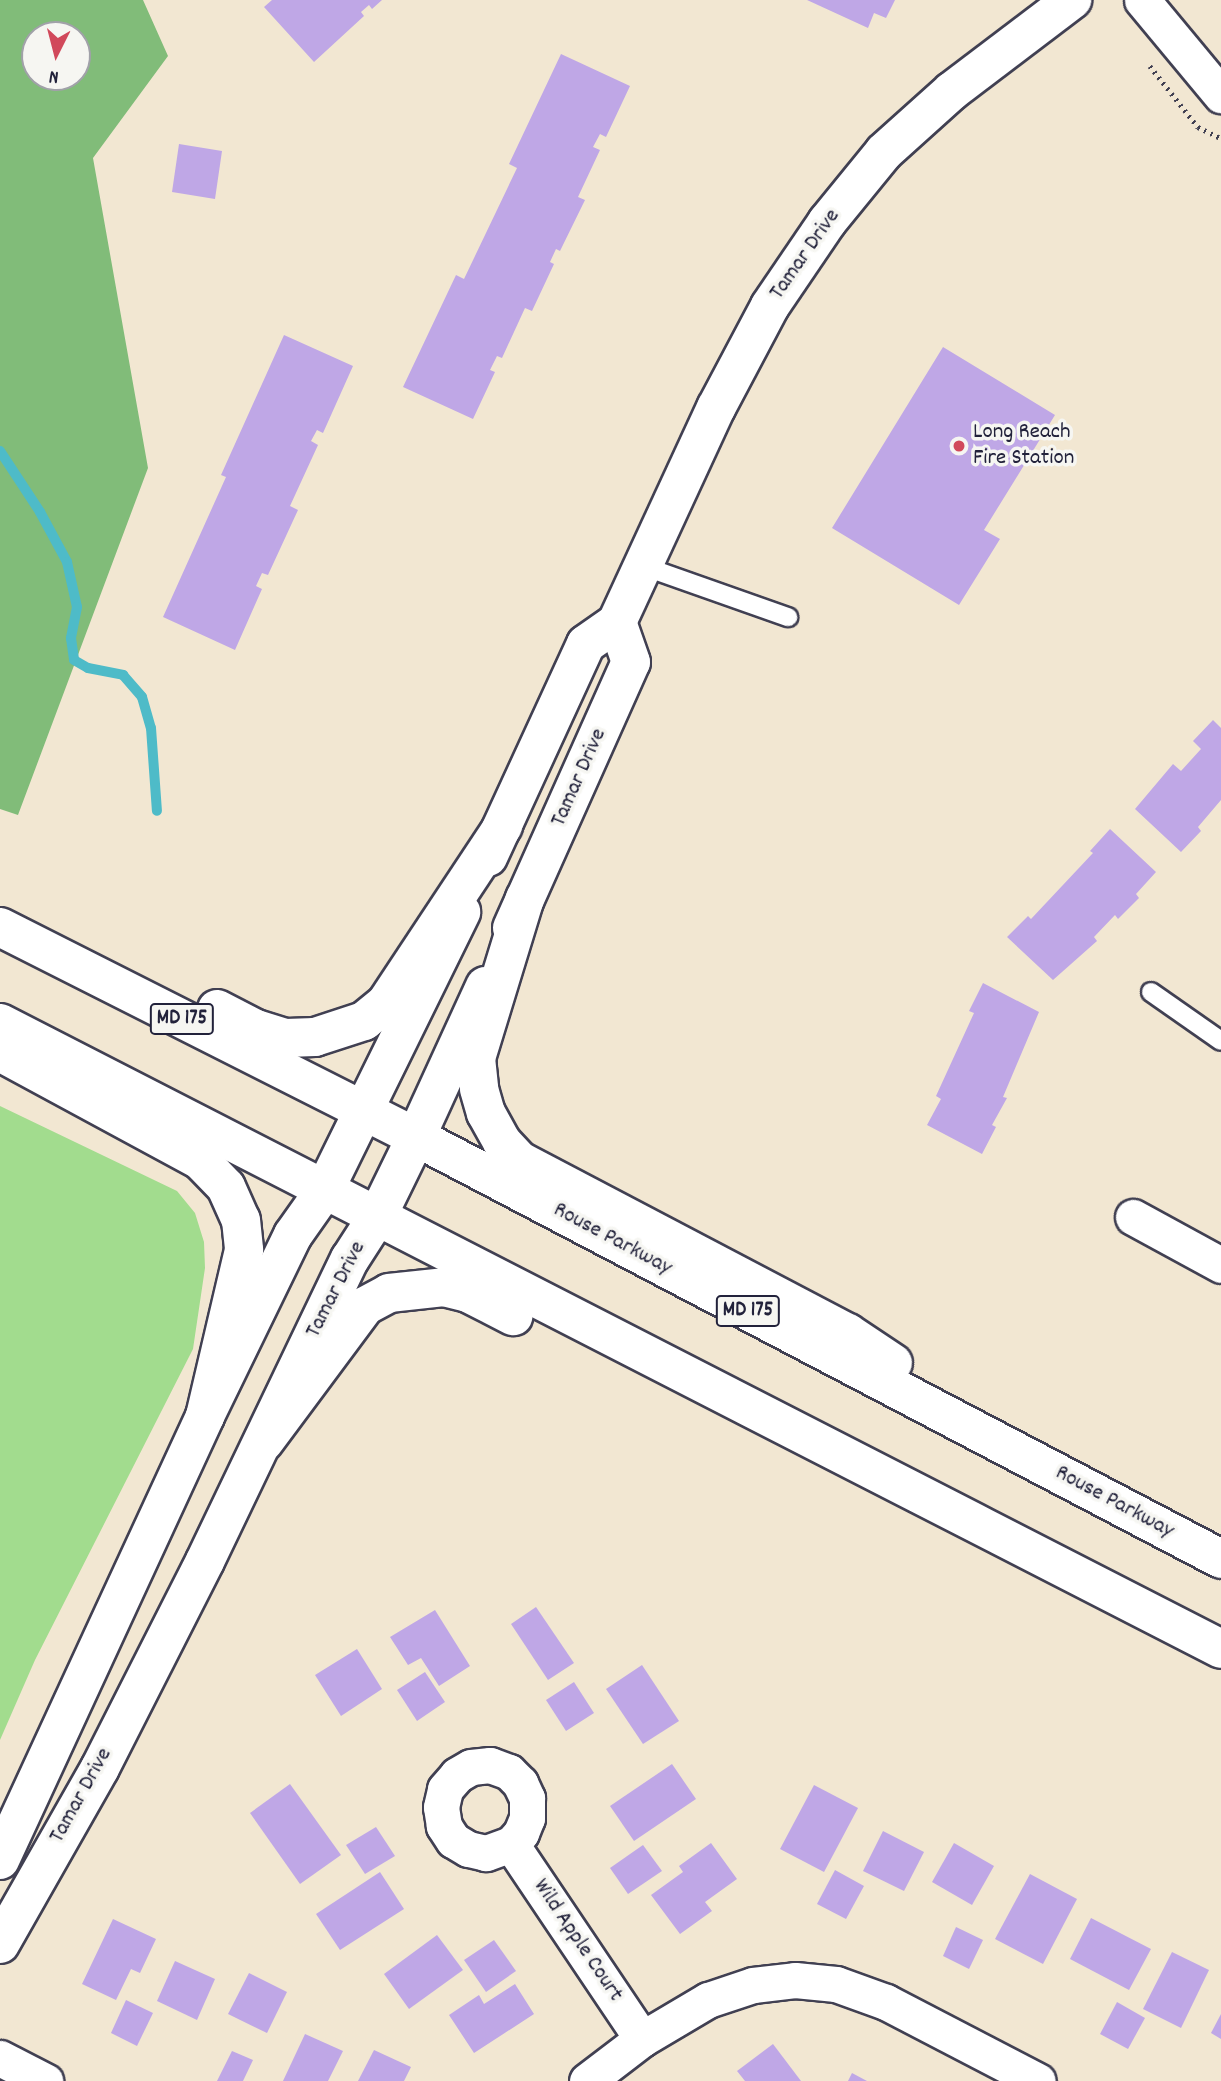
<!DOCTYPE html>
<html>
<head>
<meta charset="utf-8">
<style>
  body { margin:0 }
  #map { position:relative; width:1221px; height:2081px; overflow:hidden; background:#f2e7d2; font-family:Dekko,sans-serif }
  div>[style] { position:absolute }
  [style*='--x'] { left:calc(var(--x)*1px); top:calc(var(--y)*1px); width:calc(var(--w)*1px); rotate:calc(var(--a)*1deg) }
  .green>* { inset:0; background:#a2dc8e }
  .forest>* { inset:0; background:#81bc79 }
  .stream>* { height:10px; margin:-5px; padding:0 5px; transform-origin:5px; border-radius:5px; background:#4ebbc8 }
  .building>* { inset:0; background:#bfa7e6 }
  .path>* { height:4.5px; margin-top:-2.25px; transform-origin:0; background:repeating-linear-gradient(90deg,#414052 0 2px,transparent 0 7px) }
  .roads { filter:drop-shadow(2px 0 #414052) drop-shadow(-2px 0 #414052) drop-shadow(0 2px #414052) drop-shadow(0 -2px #414052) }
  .service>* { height:18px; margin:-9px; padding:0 9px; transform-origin:9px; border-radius:9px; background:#fff }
  .minor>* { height:35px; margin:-17.5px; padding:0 17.5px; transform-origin:17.5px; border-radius:17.5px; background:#fff }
  .tertiary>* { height:38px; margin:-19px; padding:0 19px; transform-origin:19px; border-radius:19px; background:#fff }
  .primary>* { height:38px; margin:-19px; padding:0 19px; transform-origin:19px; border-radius:19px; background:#fff }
  .dots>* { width:19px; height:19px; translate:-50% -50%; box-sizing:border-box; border:4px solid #f6f6f2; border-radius:50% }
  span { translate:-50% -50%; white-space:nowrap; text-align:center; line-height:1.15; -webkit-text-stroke:7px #f6f6f2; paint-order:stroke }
  .shield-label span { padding:2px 5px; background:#f6f6f2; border:2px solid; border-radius:5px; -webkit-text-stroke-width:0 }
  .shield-label { font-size:21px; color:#22223b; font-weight:700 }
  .street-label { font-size:23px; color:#22223b }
  .poi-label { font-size:23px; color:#22223b }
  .left { translate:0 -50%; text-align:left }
  .north { position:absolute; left:21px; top:21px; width:70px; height:70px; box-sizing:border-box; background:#f6f6f2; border:2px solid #a1a1a9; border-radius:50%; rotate:186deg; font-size:19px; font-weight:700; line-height:28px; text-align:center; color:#22223b }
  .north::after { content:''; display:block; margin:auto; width:24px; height:32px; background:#d1495b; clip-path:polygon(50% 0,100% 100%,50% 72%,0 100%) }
</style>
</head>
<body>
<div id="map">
  <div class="green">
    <div style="clip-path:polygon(0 1106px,177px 1191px,195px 1213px,204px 1242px,205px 1268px,193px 1349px,35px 1660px,0 1740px)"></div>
  </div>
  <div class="forest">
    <div style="clip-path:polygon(evenodd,0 0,143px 0,168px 56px,93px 158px,148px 468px,18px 815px,0 809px,0 0,35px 35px,77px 35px,77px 77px,35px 77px,35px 35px)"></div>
  </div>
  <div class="stream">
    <div style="--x:0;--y:451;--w:73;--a:56.7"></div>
    <div style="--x:40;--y:512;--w:57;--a:61.6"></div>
    <div style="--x:67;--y:562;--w:46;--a:77.5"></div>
    <div style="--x:77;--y:607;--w:32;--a:101"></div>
    <div style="--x:71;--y:638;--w:22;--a:82"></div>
    <div style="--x:74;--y:660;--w:16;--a:30"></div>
    <div style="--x:88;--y:668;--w:36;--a:11"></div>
    <div style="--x:123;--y:675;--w:29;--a:49"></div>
    <div style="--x:142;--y:697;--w:32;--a:74"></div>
    <div style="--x:151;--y:728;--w:83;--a:85.9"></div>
  </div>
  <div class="building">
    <div style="clip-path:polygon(272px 0,382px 0,372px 9px,369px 5px,361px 12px,364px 16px,314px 62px,264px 7px)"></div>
    <div style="clip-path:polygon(807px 0,895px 0,886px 18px,874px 13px,868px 28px)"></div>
    <div style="clip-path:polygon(561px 54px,630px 86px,606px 137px,600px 134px,593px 147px,600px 150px,578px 197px,585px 200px,560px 251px,556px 249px,550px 262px,554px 264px,532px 311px,525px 308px,502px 358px,497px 356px,490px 370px,495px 372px,473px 419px,403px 387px,456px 275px,464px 279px,517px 168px,509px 164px)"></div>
    <div style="clip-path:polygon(179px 144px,222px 151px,215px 199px,172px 192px)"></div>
    <div style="clip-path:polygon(284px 335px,353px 366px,323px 433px,317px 430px,311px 441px,318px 445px,290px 506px,298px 510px,268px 575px,262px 573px,256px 586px,262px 589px,235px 650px,163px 617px,226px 477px,221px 475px)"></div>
    <div style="clip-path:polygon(943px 347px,1055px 415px,984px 530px,1000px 539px,959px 605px,832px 528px)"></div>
    <div style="clip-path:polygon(1213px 720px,1221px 728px,1221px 800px,1198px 827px,1201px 831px,1181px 852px,1135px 809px,1173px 764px,1181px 771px,1201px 749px,1193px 741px)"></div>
    <div style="clip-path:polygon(1110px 829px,1156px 872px,1136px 894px,1139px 898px,1118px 919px,1115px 915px,1094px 937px,1097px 941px,1053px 980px,1007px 937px,1028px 916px,1031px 919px,1093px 853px,1090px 851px)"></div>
    <div style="clip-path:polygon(983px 983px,1039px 1012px,1003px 1097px,1007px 1098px,992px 1125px,996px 1127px,982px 1154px,927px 1125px,941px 1099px,936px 1096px,974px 1013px,969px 1011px)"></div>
    <div style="clip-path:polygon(536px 1607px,574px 1663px,548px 1680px,511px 1624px)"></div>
    <div style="clip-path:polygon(435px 1610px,470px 1666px,439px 1686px,421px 1658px,408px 1665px,390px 1637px)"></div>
    <div style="clip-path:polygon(357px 1649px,382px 1689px,341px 1716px,315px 1675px)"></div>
    <div style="clip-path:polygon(642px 1665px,679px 1721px,643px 1744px,606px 1689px)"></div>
    <div style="clip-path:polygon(425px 1672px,445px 1702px,417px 1721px,397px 1690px)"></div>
    <div style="clip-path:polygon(574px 1682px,594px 1713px,566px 1731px,546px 1700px)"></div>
    <div style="clip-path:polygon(672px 1764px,696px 1799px,634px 1841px,610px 1806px)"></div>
    <div style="clip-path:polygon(290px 1784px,341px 1855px,300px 1884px,250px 1813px)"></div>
    <div style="clip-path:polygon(814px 1785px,858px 1808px,824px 1872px,780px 1849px)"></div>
    <div style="clip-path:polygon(376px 1827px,395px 1856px,365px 1874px,346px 1845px)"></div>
    <div style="clip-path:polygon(883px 1831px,924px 1852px,904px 1891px,863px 1871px)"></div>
    <div style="clip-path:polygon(711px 1843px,737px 1879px,705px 1902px,712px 1911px,680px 1934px,651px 1895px,683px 1872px,679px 1866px)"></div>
    <div style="clip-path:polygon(954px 1843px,994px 1866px,972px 1905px,932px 1882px)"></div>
    <div style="clip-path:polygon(643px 1845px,662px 1871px,628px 1894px,610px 1868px)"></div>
    <div style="clip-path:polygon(835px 1870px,864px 1886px,846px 1919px,817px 1904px)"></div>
    <div style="clip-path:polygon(380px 1872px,404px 1909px,340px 1950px,316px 1914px)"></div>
    <div style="clip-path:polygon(1030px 1874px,1077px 1899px,1043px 1964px,995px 1939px)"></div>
    <div style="clip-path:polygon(1091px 1918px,1151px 1949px,1129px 1990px,1070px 1959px)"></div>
    <div style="clip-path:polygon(113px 1919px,156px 1939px,140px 1973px,131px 1969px,116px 2000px,82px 1984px)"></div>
    <div style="clip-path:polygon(956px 1927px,983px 1940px,969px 1969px,943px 1956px)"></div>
    <div style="clip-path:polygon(437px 1935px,463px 1970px,409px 2009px,384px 1974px)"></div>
    <div style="clip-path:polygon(494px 1940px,516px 1971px,486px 1992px,464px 1960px)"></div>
    <div style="clip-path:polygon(1172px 1952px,1209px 1970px,1181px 2028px,1143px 2009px)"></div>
    <div style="clip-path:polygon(175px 1961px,215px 1979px,197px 2020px,157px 2001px)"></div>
    <div style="clip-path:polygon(249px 1973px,287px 1992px,267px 2033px,228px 2014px)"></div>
    <div style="clip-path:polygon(515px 1984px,534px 2014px,474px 2053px,449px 2015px,479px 1995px,484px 2004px)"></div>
    <div style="clip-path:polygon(126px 2000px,153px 2013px,137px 2046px,111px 2033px)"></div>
    <div style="clip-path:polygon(1117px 2002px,1145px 2018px,1128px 2049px,1100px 2034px)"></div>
    <div style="clip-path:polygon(1221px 2014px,1221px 2039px,1211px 2033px)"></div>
    <div style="clip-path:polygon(305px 2034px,343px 2051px,328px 2081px,283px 2081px)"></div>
    <div style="clip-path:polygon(773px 2044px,801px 2081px,745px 2081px,737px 2071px)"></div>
    <div style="clip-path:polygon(374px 2050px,411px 2067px,404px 2081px,358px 2081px)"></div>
    <div style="clip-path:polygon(232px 2051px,253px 2060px,243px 2081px,217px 2081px)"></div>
    <div style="clip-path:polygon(852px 2073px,867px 2081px,848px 2081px)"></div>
  </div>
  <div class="path">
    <div style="--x:1150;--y:66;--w:78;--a:51.8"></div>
    <div style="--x:1198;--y:127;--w:25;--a:26"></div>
  </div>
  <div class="roads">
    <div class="service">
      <div style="--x:643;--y:566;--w:154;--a:19.4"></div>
      <div style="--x:1151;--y:992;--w:85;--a:35"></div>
    </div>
    <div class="minor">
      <div style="--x:1142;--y:0;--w:124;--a:50.3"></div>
      <div style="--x:1133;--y:1217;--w:100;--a:28.6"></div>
      <div style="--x:511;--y:1844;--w:27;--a:160"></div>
      <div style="--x:486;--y:1853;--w:18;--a:-167"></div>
      <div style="--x:468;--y:1849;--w:17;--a:-149"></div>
      <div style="--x:453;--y:1840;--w:17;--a:-123"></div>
      <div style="--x:444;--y:1826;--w:19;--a:-99"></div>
      <div style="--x:441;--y:1807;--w:18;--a:-77"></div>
      <div style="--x:445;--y:1789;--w:18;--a:-49"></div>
      <div style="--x:457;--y:1775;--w:16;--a:-30"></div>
      <div style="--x:471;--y:1767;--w:19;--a:-6"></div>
      <div style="--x:490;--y:1765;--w:20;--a:20"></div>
      <div style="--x:509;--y:1772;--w:16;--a:45"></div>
      <div style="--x:520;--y:1783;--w:17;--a:65"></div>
      <div style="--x:527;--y:1798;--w:20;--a:90"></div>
      <div style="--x:527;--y:1818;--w:16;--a:112"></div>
      <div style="--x:521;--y:1833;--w:15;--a:132"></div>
      <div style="--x:511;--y:1844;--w:235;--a:56.1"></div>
      <div style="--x:0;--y:2058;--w:51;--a:27.1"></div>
      <div style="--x:587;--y:2081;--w:69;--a:-37.4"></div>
      <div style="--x:642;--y:2039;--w:77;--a:-30.6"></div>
      <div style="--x:708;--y:2000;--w:47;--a:-18.4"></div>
      <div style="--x:753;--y:1985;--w:42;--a:-6.8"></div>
      <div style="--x:795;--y:1980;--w:41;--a:5.6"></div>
      <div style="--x:836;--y:1984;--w:53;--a:19.8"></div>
      <div style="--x:886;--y:2002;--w:171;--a:27.5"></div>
    </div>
    <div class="tertiary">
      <div style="--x:488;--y:857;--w:234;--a:-65.3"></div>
      <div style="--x:586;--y:644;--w:38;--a:-35"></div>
      <div style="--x:617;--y:622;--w:236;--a:-65.2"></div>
      <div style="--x:716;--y:408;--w:115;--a:-62.1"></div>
      <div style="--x:770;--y:306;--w:102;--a:-55.8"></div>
      <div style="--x:827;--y:222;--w:90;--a:-50.8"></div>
      <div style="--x:884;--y:152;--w:91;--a:-41.9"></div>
      <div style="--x:952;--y:91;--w:151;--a:-37.2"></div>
      <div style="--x:512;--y:928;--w:291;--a:-65.9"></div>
      <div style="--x:631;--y:662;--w:42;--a:-109.3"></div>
      <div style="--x:0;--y:1860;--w:489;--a:-65.2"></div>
      <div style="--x:205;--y:1416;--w:201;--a:-64.1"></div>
      <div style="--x:293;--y:1235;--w:54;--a:-54.8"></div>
      <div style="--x:324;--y:1191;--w:311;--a:-63.8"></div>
      <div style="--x:0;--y:1944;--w:202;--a:-60.4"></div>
      <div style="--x:100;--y:1768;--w:232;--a:-63.1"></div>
      <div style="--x:205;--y:1561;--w:335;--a:-64.4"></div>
      <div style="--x:350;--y:1259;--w:50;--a:-57.3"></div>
      <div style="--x:377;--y:1217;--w:89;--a:-64"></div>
      <div style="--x:416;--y:1137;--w:166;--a:-65.4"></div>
    </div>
    <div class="primary">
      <div style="--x:525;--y:898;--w:167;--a:107"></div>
      <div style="--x:476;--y:1058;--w:31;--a:84"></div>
      <div style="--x:479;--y:1089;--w:25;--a:74"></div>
      <div style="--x:486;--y:1113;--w:33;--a:61"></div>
      <div style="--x:502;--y:1142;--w:26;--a:47"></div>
      <div style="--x:520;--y:1161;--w:370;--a:27.7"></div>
      <div style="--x:848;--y:1333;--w:54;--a:33.7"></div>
      <div style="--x:0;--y:927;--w:466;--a:26.8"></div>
      <div style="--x:416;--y:1137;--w:909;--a:27.66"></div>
      <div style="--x:217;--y:1009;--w:44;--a:27.1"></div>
      <div style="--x:256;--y:1029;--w:31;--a:17"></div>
      <div style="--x:286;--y:1038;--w:29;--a:-2"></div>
      <div style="--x:315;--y:1037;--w:52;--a:-18.1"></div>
      <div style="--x:364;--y:1021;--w:28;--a:-39"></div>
      <div style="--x:386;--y:1003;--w:212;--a:-56.5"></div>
      <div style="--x:0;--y:1023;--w:1372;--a:27.14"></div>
      <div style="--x:0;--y:1052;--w:227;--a:28.4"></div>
      <div style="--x:200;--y:1160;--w:37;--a:46"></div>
      <div style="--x:226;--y:1187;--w:36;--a:66"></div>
      <div style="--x:241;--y:1220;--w:30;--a:84"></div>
      <div style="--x:244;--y:1250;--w:171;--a:103.2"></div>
      <div style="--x:264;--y:1442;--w:169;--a:-53.4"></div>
      <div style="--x:365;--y:1306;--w:27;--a:-28"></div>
      <div style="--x:389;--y:1293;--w:55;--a:-6.2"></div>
      <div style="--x:444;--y:1287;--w:25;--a:14"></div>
      <div style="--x:468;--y:1293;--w:51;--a:27.1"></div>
    </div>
  </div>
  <div class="dots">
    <div style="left:959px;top:446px;background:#d1495b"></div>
  </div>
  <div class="shield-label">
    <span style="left:182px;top:1019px">MD 175</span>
    <span style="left:748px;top:1311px">MD 175</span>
  </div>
  <div class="street-label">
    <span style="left:806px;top:255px;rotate:-55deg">Tamar Drive</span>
    <span style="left:580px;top:778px;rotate:-66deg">Tamar Drive</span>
    <span style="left:612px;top:1240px;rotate:28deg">Rouse Parkway</span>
    <span style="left:337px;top:1290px;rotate:-63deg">Tamar Drive</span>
    <span style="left:1114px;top:1503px;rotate:28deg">Rouse Parkway</span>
    <span style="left:82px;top:1796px;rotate:-61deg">Tamar Drive</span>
    <span style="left:577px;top:1941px;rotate:56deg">Wild Apple Court</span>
  </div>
  <div class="poi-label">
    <span class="left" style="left:973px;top:446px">Long Reach<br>Fire Station</span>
  </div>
  <div class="north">N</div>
</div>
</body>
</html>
